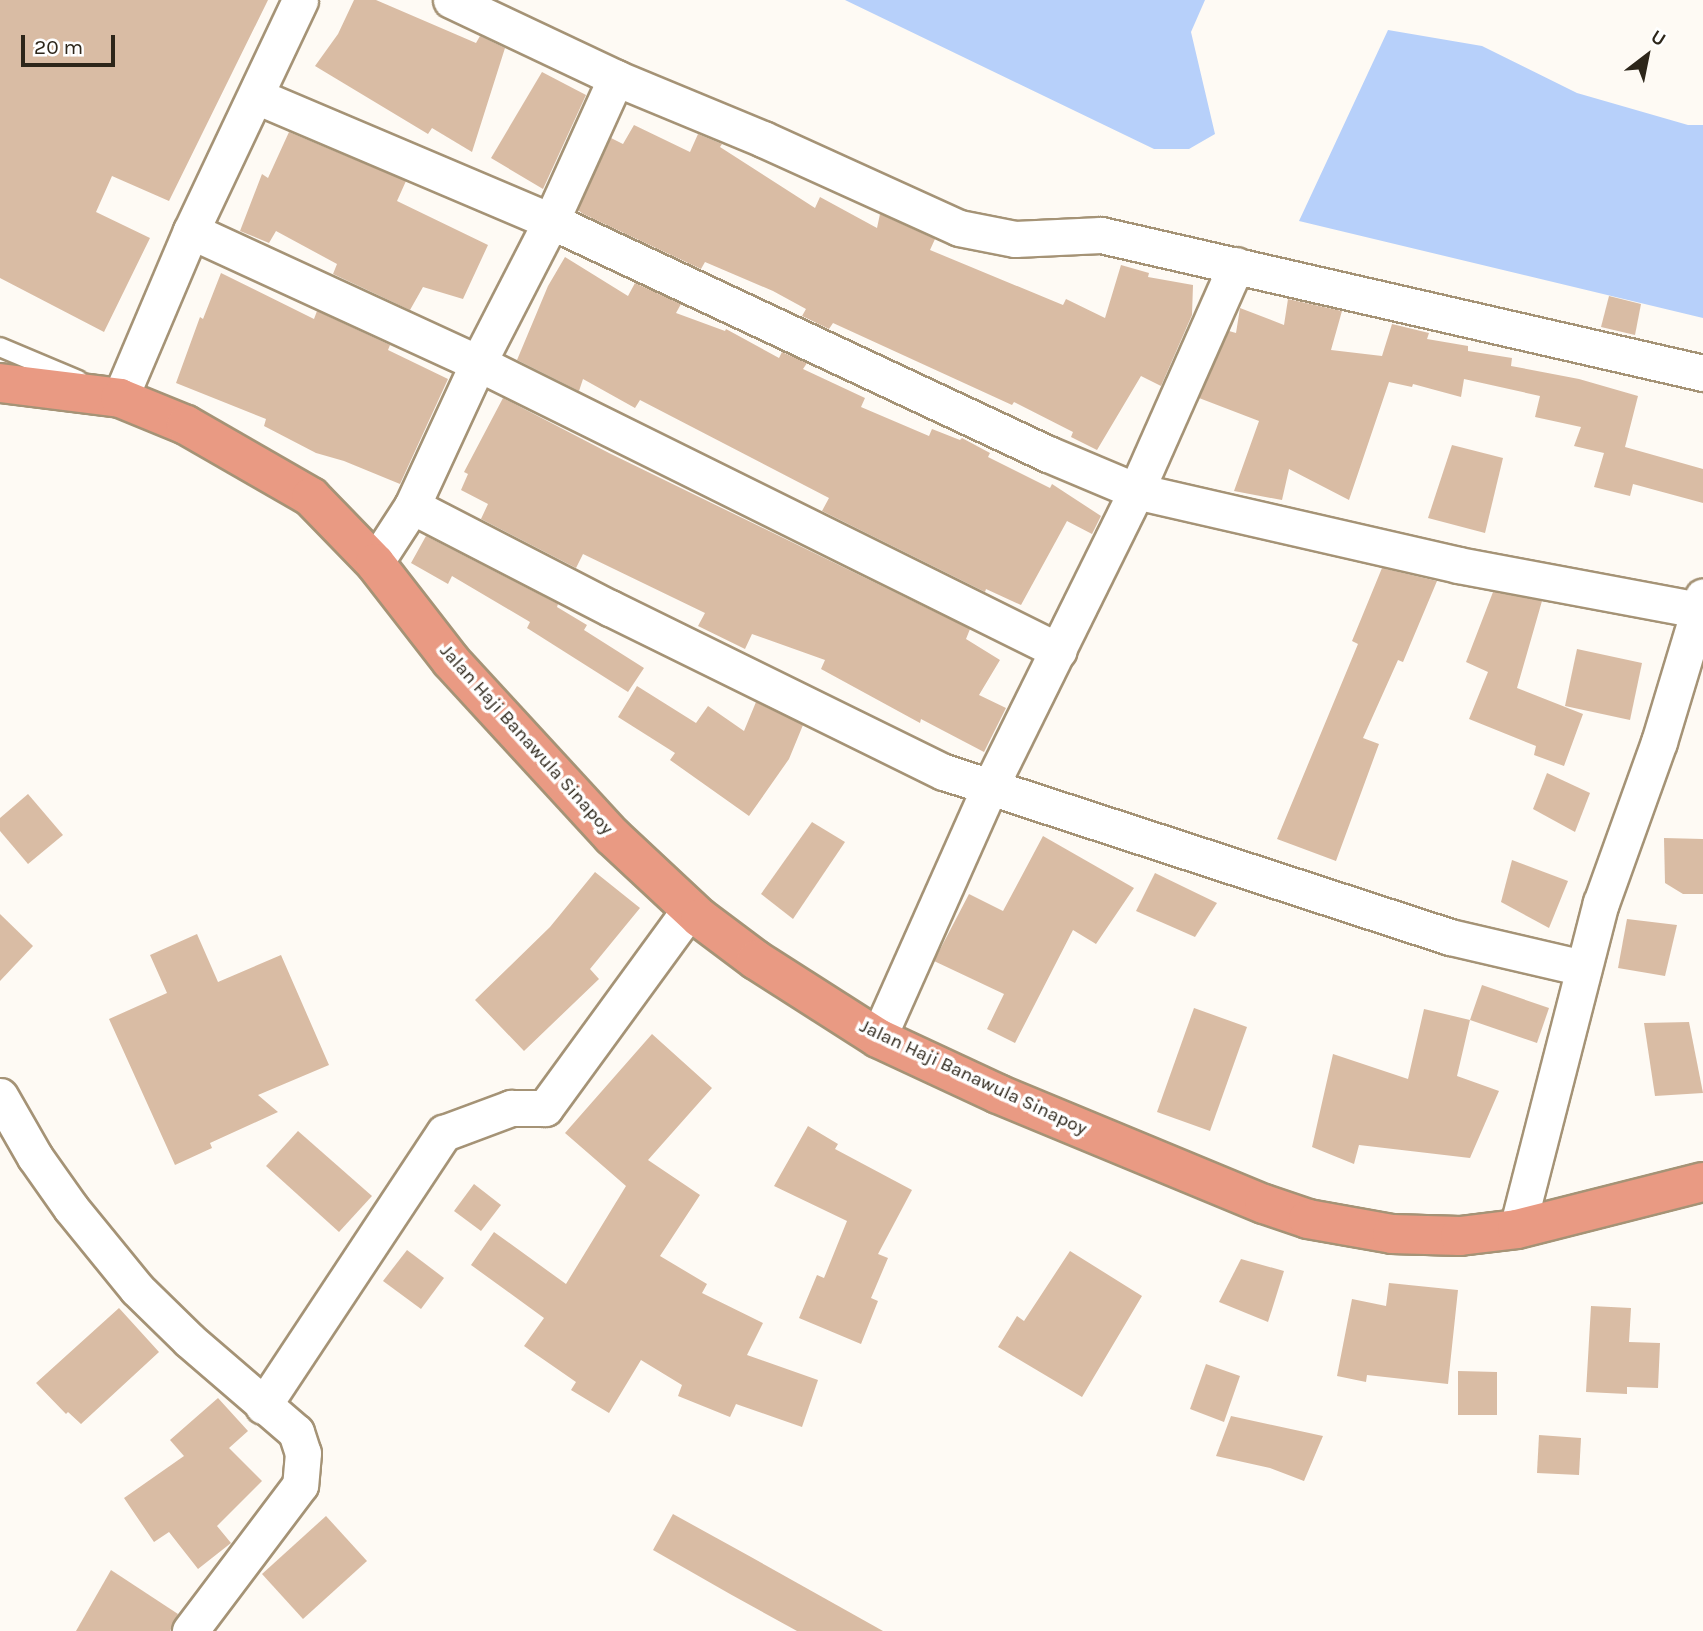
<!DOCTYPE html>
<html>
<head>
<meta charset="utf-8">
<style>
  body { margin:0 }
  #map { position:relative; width:1703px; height:1631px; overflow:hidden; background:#fefaf4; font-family:Karla,sans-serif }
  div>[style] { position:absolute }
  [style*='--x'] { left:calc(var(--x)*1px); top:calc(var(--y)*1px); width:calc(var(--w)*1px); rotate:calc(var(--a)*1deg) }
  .water>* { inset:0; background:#b7d0fa }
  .building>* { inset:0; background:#d9bca4 }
  .roads { filter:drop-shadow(2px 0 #a59376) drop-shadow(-2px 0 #a59376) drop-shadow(0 2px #a59376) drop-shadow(0 -2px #a59376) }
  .lane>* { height:18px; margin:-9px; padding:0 9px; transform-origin:9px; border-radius:9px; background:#fff }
  .street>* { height:35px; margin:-17.5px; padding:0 17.5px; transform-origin:17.5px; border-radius:17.5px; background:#fff }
  .highway>* { height:38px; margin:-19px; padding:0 19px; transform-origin:19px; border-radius:19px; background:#e99a83 }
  span { translate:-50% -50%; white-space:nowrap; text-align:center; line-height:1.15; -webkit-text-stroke:7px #fff; paint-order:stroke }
  .street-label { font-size:19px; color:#2d261a }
  .north { position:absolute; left:1612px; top:21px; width:70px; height:70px; -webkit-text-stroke:5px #fff; paint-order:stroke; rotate:32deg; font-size:19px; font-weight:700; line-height:28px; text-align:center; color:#2d261a }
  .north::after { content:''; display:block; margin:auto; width:24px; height:32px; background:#2d261a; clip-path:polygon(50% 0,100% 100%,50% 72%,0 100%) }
  .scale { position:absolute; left:21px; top:35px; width:94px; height:32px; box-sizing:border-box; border:4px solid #2d261a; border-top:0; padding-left:9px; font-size:21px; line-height:24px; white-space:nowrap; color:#2d261a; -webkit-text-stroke:5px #fff; paint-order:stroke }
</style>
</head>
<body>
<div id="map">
  <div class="water">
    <div style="clip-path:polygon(845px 0,1205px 0,1191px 32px,1215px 134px,1189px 149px,1154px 149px)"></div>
    <div style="clip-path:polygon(1388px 30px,1482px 46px,1577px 93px,1688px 125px,1703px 125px,1703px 318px,1299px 221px)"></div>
  </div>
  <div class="building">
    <div style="clip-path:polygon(0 0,268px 0,169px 201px,112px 176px,96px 212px,150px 238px,104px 332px,0 278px)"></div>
    <div style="clip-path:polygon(354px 0,376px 0,476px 43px,480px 36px,505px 48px,472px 152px,432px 128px,428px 134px,315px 66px,338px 34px)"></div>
    <div style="clip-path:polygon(542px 72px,586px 95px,543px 189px,491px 158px)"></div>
    <div style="clip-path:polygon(634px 125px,690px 152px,698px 134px,722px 144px,720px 147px,815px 208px,820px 197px,877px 228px,880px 214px,935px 239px,930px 250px,1063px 305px,1066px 299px,1105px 318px,1121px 265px,1149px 273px,1148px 277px,1193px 285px,1192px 315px,1161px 386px,1141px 376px,1097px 450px,1071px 437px,1073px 432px,1014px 402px,1012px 405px,833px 323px,829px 329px,802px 316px,806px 309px,773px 291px,705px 262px,701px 269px,583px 214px,578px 210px,611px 138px,623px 144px)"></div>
    <div style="clip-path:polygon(289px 132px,406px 181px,397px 201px,488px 245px,463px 299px,423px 287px,410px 310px,333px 274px,337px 264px,276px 231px,269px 243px,240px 231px,262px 174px,268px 178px)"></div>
    <div style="clip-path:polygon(565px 257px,628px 296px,635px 283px,681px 304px,676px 313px,725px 331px,726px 329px,779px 358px,782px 352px,807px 363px,803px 369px,865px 398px,861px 407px,929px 436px,932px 429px,960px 440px,962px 438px,990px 453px,988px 457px,1050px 488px,1052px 484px,1101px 516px,1092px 534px,1067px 521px,1021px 605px,986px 589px,985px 592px,822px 511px,829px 498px,640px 400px,635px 408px,583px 379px,579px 391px,517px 360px,548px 286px)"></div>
    <div style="clip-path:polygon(221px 273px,314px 319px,317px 311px,390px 345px,388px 350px,448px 379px,400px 484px,344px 461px,316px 453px,264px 426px,266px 419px,176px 383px,200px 317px,203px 319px)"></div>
    <div style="clip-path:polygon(1609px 296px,1641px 304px,1635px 335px,1601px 327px)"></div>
    <div style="clip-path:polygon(1288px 299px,1342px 311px,1331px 350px,1382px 356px,1392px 324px,1429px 333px,1427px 339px,1468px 346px,1468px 351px,1512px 358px,1511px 366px,1579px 379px,1638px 396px,1625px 447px,1703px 469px,1703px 503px,1633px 484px,1630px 496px,1594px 487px,1604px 453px,1574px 446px,1581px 427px,1535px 417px,1540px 396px,1464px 379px,1461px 397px,1413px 384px,1412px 387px,1389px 382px,1349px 500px,1289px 469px,1282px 500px,1234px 491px,1259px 421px,1199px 398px,1229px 331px,1236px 333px,1240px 308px,1284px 325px)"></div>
    <div style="clip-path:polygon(503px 398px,609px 453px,970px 629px,966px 639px,1000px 660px,979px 695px,1006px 708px,984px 752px,921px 719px,920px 723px,821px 669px,825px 660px,752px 634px,745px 649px,698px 626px,705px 613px,583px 554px,576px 568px,481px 519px,488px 504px,461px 490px,468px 474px,464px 472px)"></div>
    <div style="clip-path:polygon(1452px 445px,1503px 458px,1485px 533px,1428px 518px)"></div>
    <div style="clip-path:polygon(426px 536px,558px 604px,557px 607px,587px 625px,584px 630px,644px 668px,628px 692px,527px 628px,530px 622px,452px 576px,448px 584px,411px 563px)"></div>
    <div style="clip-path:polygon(1382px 568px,1437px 581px,1403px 662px,1398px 660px,1363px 738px,1379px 744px,1336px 861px,1277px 839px,1358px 644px,1352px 641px)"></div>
    <div style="clip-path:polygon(1493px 592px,1542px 601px,1517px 688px,1583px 714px,1564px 766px,1534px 755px,1536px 746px,1469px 719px,1488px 672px,1466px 662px)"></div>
    <div style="clip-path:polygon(1577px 649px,1642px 663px,1630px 720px,1565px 706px)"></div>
    <div style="clip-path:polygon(637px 686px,696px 723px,708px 706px,744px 731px,756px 702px,803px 725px,789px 759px,749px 816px,670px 760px,675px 753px,618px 717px)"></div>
    <div style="clip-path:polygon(1547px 773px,1590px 793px,1575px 832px,1533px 809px)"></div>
    <div style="clip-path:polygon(28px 794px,63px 835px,28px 864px,0 831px,0 818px)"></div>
    <div style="clip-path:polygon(812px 822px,845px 842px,793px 919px,761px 894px)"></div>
    <div style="clip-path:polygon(1043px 836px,1134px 888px,1096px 944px,1073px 930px,1015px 1043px,987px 1029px,1004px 994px,934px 961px,969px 894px,1003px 911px)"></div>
    <div style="clip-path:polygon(1664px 838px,1703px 839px,1703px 894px,1683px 894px,1665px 883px)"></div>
    <div style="clip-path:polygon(1512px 860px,1568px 881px,1549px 928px,1501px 902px)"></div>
    <div style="clip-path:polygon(595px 872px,640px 908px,590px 969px,599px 979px,524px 1051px,475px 1000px,550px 927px)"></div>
    <div style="clip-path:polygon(1155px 873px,1217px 903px,1195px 937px,1136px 911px)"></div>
    <div style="clip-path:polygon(0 914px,33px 946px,0 981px)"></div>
    <div style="clip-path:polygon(1627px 919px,1677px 925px,1665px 976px,1618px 968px)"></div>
    <div style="clip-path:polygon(197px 934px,218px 982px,281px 955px,329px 1065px,258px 1095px,278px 1112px,210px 1143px,212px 1148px,175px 1165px,109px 1019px,167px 993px,150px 955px)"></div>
    <div style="clip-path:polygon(1482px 985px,1549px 1008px,1537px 1043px,1470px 1020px)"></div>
    <div style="clip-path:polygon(1194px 1008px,1247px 1027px,1210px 1131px,1157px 1112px)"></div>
    <div style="clip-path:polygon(1424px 1009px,1470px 1020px,1457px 1076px,1499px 1091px,1470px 1158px,1359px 1145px,1354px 1164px,1312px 1147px,1333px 1054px,1408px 1079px)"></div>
    <div style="clip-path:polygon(1689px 1022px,1703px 1093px,1655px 1096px,1644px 1023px)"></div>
    <div style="clip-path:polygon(652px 1034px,712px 1088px,648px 1160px,700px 1195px,660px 1256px,707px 1284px,702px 1293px,763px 1323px,747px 1355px,818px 1380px,802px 1427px,736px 1404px,730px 1417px,678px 1396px,682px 1385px,641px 1360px,609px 1413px,571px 1390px,576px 1382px,524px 1346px,544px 1318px,471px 1265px,494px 1232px,566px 1284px,626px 1186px,565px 1133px)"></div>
    <div style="clip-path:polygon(808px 1126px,838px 1144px,835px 1149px,912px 1190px,878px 1254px,888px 1258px,871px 1298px,878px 1301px,861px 1344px,799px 1318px,817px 1275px,824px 1278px,847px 1221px,774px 1186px)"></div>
    <div style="clip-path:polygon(298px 1131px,372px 1196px,339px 1232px,266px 1166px)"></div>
    <div style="clip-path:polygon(474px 1184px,501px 1205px,481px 1231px,454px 1211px)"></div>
    <div style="clip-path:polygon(407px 1250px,444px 1278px,421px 1309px,383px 1281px)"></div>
    <div style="clip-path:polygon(1070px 1251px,1142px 1296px,1082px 1397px,998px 1347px,1017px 1316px,1024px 1321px)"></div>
    <div style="clip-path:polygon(1241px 1259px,1284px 1271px,1268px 1322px,1219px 1302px)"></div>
    <div style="clip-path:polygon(1389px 1283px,1458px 1290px,1448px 1384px,1367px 1375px,1366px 1382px,1337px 1376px,1352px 1299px,1386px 1306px)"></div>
    <div style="clip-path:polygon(1591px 1306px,1631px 1308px,1629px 1342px,1660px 1343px,1658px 1388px,1627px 1387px,1627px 1394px,1586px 1392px)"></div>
    <div style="clip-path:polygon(119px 1308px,159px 1352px,81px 1424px,68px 1412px,66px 1414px,36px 1383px)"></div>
    <div style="clip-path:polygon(1206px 1364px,1240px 1376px,1224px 1422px,1190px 1409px)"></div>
    <div style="clip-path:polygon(1458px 1371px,1497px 1372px,1497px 1415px,1458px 1415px)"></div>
    <div style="clip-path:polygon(218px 1398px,248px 1431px,229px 1448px,262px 1481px,217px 1526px,231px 1543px,198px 1569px,169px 1532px,154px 1542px,124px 1498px,184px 1456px,170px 1440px)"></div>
    <div style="clip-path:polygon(1231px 1416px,1323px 1436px,1304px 1481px,1270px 1468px,1216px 1456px)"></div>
    <div style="clip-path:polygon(1539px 1435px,1581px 1438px,1579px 1475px,1537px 1473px)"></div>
    <div style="clip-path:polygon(673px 1514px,751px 1557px,883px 1631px,797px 1631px,730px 1594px,653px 1550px)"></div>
    <div style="clip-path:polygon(326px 1516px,367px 1561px,303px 1619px,262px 1574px)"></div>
    <div style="clip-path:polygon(111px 1570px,178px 1614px,170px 1631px,76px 1631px)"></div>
  </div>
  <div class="roads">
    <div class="lane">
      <div style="--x:0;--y:347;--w:85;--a:22.9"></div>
    </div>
    <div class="street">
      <div style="--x:451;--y:0;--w:183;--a:25.3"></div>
      <div style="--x:616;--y:78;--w:159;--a:22.5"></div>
      <div style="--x:763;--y:139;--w:215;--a:24.4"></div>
      <div style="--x:959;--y:228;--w:57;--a:11.1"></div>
      <div style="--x:1015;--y:239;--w:86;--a:-2.7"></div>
      <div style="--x:1101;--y:235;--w:618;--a:12.91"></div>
      <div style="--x:256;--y:96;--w:320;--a:23"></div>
      <div style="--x:551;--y:221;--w:549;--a:25.12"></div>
      <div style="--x:1048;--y:454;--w:95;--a:22.8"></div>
      <div style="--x:1136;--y:491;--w:330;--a:12.9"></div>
      <div style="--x:1458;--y:565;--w:249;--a:10.6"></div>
      <div style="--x:191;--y:231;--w:316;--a:24.7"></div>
      <div style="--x:478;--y:363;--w:648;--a:26.37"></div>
      <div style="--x:120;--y:398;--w:181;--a:-67"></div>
      <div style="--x:191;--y:231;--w:255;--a:-64.7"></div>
      <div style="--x:412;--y:506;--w:223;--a:27.3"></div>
      <div style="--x:610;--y:608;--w:372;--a:26.2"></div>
      <div style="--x:944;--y:772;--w:532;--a:18.06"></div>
      <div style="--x:1450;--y:937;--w:137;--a:13.1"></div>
      <div style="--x:375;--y:563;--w:68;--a:-57"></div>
      <div style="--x:412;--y:506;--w:157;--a:-65.2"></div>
      <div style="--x:478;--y:363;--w:160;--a:-62.8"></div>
      <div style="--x:551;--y:221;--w:157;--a:-65.6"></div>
      <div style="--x:878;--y:1038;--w:273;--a:-66"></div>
      <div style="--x:989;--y:789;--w:332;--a:-63.7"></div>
      <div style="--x:1136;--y:491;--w:247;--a:-66.1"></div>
      <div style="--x:0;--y:1096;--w:70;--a:60.2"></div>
      <div style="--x:35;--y:1157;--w:62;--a:54.8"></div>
      <div style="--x:71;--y:1208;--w:104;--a:50.8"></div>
      <div style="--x:137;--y:1289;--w:73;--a:44.4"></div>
      <div style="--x:189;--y:1340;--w:141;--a:40.7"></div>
      <div style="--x:296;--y:1432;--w:22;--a:72"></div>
      <div style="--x:303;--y:1453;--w:32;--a:95"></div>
      <div style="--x:300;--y:1485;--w:183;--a:127"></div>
      <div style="--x:1517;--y:1229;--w:337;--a:-75.6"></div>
      <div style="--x:1601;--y:903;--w:171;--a:-70.2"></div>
      <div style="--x:1659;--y:742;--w:152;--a:-73.2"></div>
      <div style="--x:263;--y:1406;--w:328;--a:-56.5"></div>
      <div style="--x:444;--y:1133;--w:72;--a:-20.5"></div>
      <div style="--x:511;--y:1108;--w:34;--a:0"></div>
      <div style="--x:545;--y:1108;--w:246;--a:-53.9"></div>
    </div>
    <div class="highway">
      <div style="--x:0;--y:383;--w:121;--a:7.1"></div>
      <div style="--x:120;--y:398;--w:71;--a:22.2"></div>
      <div style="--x:186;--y:425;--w:144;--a:29.9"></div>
      <div style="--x:311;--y:497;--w:92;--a:45.9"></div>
      <div style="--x:375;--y:563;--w:124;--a:52.2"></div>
      <div style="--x:451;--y:661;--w:238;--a:47.4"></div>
      <div style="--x:612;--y:836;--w:120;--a:43"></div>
      <div style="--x:700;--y:918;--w:70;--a:36.9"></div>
      <div style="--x:756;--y:960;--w:145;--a:32.6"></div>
      <div style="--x:878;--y:1038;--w:132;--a:25"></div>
      <div style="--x:998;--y:1094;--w:288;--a:22.5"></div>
      <div style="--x:1264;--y:1204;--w:46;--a:18.8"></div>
      <div style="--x:1308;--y:1219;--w:85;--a:10.1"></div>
      <div style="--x:1392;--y:1234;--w:68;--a:1.7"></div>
      <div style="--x:1460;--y:1236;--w:57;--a:-7"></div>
      <div style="--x:1517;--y:1229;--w:192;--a:-14.2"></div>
    </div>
  </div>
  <div class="street-label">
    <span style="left:526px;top:740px;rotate:48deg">Jalan Haji Banawula Sinapoy</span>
    <span style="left:973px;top:1078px;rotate:25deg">Jalan Haji Banawula Sinapoy</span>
  </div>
  <div class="north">U</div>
  <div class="scale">20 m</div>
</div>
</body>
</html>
